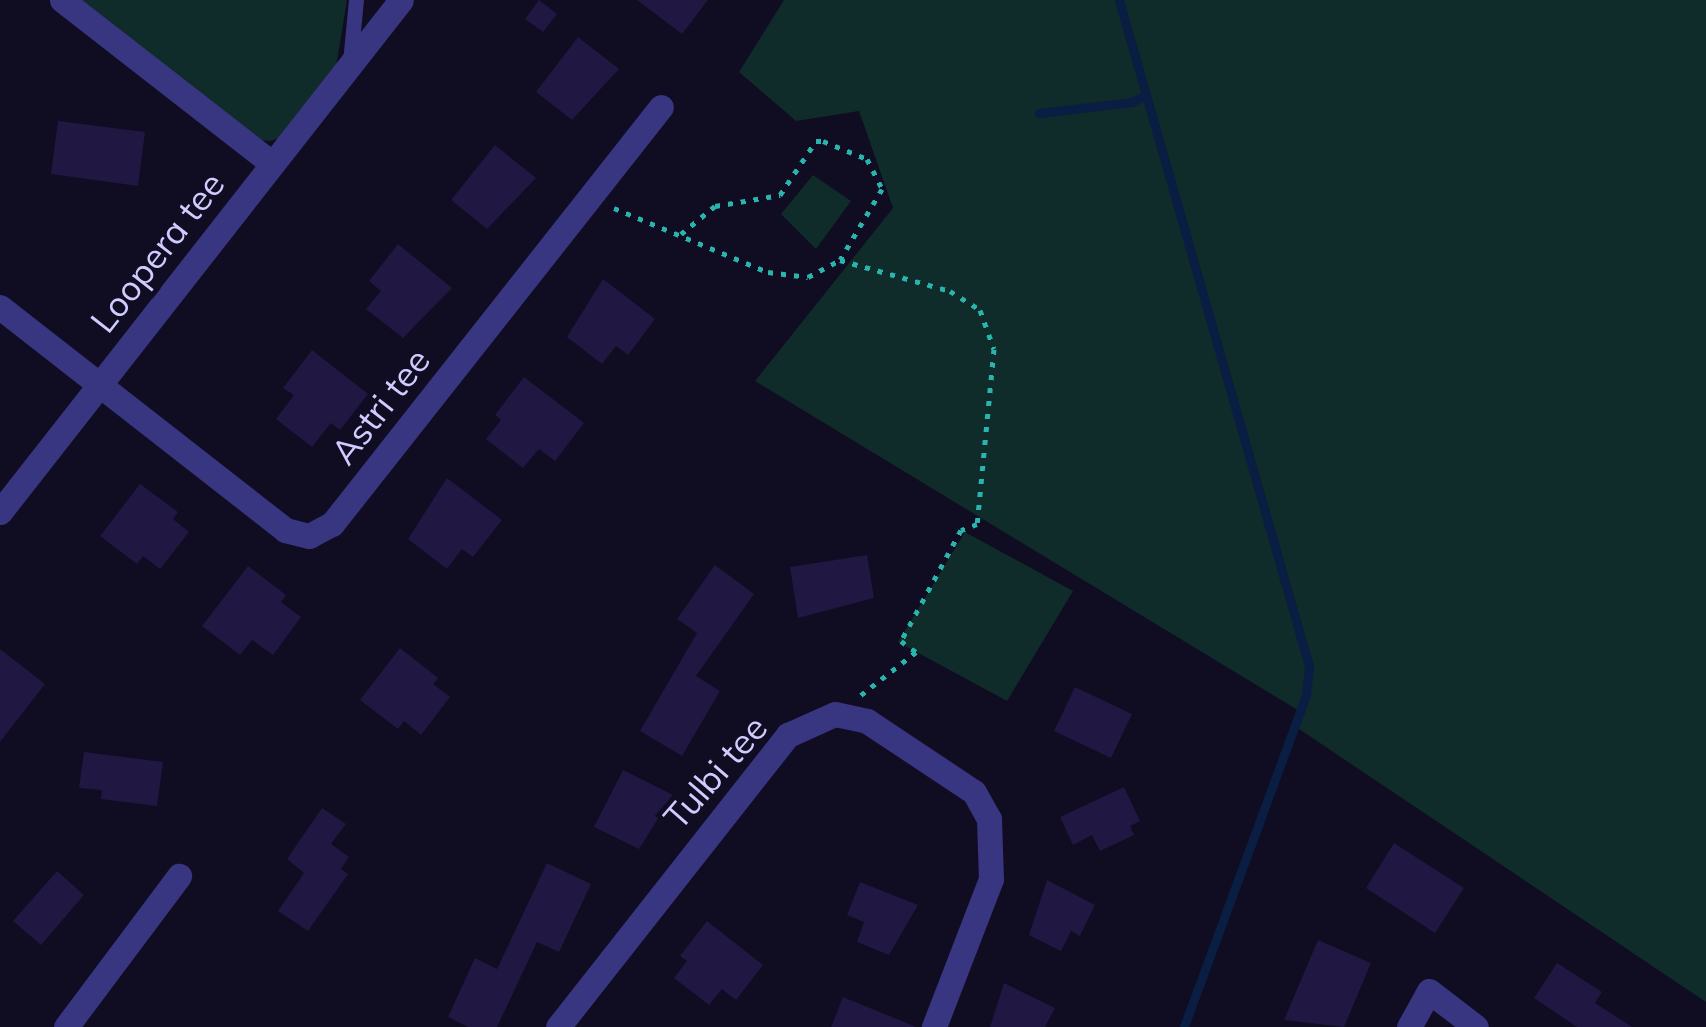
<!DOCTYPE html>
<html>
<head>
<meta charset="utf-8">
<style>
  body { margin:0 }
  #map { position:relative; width:1706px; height:1027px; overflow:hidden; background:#100c21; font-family:Mulish,sans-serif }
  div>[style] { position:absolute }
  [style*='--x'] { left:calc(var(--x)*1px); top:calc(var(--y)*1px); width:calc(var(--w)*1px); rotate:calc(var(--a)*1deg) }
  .green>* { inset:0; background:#0f2b2a }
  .stream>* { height:9px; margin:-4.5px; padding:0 4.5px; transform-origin:4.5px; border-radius:4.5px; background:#091e42 }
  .building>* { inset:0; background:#201742 }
  .path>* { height:5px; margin-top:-2.5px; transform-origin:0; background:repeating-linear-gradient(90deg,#29b5ad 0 5px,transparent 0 13px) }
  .service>* { height:15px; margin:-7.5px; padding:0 7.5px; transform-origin:7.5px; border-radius:7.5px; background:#383581 }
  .minor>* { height:25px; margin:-12.5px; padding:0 12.5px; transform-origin:12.5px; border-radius:12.5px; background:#383581 }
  span { translate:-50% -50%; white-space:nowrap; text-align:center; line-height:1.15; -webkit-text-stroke:10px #100c21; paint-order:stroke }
  .street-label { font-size:35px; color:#d1ccff }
</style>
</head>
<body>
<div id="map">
  <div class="green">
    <div style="clip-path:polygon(82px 0,347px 0,336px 67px,283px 137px,270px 141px,260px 140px)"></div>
    <div style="clip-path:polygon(784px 0,1706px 0,1706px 1002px,1299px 729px,1301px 712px,755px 381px,893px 208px,859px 111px,796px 121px,739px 72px)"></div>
    <div style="clip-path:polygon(813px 175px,851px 201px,816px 249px,781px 214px)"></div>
    <div style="clip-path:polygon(965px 532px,1073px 591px,1007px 701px,898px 642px)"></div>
  </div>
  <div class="stream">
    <div style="--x:1119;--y:0;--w:693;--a:74.08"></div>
    <div style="--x:1309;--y:666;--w:29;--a:96"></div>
    <div style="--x:1306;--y:695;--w:354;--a:110.2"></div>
    <div style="--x:1039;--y:113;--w:94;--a:-6.7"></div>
    <div style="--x:1132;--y:102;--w:16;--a:-27"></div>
  </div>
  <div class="building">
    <div style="clip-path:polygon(539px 0,557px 14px,543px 32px,525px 19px)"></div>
    <div style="clip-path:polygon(637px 0,708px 0,682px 34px)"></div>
    <div style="clip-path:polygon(578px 37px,619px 69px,572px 120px,536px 92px)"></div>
    <div style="clip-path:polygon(58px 121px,145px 132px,138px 186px,51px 174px)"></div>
    <div style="clip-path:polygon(495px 145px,536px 178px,487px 229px,451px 200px)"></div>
    <div style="clip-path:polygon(398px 244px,452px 288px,403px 338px,366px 309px,381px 291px,369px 281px)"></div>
    <div style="clip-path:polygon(603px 279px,655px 319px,628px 355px,616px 346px,602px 364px,567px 337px)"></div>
    <div style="clip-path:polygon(312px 350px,368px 394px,340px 430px,331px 423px,312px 447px,276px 419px,294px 395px,283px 388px)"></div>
    <div style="clip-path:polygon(524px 377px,584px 423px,555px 461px,539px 449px,523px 468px,486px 439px,501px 420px,495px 415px)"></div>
    <div style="clip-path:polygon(447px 478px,502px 520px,473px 557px,462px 549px,447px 569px,408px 539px)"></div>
    <div style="clip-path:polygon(140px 484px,178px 512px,173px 519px,189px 532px,160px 569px,143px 556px,137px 564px,100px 536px)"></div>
    <div style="clip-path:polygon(867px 555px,874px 598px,798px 618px,790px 567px)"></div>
    <div style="clip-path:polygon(715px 565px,754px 594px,696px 676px,720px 691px,682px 756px,640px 731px,697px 633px,677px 619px)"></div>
    <div style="clip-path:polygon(248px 566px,286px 595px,281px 602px,301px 617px,273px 655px,252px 640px,240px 655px,202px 626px)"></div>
    <div style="clip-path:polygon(400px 648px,438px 678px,433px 684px,450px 697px,421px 735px,404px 721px,398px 729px,360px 700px)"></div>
    <div style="clip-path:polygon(0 649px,45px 684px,0 742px)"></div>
    <div style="clip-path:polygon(1075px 687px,1132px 714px,1111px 758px,1054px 731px)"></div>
    <div style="clip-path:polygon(84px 752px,163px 762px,157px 806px,101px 799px,102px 790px,79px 788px)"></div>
    <div style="clip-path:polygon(623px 770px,673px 795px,639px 849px,594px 827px)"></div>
    <div style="clip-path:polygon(1124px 787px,1140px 821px,1130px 826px,1134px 835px,1100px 851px,1092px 835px,1073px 845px,1060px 817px)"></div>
    <div style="clip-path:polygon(322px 808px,346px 824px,331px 844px,349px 857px,341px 869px,348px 874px,308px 931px,278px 911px,304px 873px,287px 859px)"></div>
    <div style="clip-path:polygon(1394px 843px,1464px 888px,1435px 933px,1366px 888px)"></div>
    <div style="clip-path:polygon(547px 863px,591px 884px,559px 952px,537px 942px,497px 1027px,468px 1027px,448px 1017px,475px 958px,497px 969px)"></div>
    <div style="clip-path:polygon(57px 871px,84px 895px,41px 945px,13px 921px)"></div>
    <div style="clip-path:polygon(1047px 880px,1095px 905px,1080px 936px,1071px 931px,1061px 951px,1029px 935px)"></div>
    <div style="clip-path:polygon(860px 882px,918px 905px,889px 955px,857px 942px,864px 922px,847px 915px)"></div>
    <div style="clip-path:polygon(707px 921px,763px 965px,736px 1000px,722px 989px,709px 1005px,674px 978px,687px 961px,680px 956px)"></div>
    <div style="clip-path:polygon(1318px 940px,1371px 963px,1344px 1027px,1284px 1020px)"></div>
    <div style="clip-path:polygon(1557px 963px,1602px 992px,1595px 1003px,1632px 1027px,1577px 1027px,1534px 998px)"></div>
    <div style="clip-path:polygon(1004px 983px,1055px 1008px,1045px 1027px,990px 1027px)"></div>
    <div style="clip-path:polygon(843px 997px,914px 1026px,914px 1027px,831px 1027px)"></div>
  </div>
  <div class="path">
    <div style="--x:614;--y:208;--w:167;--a:22.6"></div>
    <div style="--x:768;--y:272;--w:40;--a:7.1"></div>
    <div style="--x:808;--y:277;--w:36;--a:-28"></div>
    <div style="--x:840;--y:260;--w:114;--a:15.7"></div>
    <div style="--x:950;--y:291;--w:36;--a:32"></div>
    <div style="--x:980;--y:310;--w:41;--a:70.3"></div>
    <div style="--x:994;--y:349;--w:176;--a:95.5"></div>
    <div style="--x:977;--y:524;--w:17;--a:159"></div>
    <div style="--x:961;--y:530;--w:126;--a:118.4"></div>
    <div style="--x:901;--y:641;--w:19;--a:36"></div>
    <div style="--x:916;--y:652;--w:70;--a:142"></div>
    <div style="--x:681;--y:234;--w:44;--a:-39.5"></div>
    <div style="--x:715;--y:206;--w:66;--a:-9.6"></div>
    <div style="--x:780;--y:195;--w:65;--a:-56.3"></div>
    <div style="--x:816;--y:141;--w:7;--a:0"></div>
    <div style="--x:823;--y:141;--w:48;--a:22.2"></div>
    <div style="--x:867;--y:159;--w:34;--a:63"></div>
    <div style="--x:882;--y:189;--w:82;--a:120.6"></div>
  </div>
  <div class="service">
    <div style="--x:350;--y:62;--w:62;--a:-84.5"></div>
  </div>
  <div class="minor">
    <div style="--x:62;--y:0;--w:264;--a:37.9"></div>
    <div style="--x:0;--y:307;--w:362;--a:38"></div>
    <div style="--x:285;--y:530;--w:25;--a:14"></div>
    <div style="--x:309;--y:536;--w:26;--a:-28"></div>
    <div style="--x:332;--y:524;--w:531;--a:-51.73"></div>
    <div style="--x:0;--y:512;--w:650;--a:-51.93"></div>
    <div style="--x:66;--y:1027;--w:189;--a:-53.2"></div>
    <div style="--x:558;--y:1027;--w:372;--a:-51.8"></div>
    <div style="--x:788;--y:735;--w:51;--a:-24.1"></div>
    <div style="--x:835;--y:714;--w:33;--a:12"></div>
    <div style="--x:867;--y:721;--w:128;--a:33.6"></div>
    <div style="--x:974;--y:792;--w:31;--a:61"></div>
    <div style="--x:989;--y:819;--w:60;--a:88.1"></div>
    <div style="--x:991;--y:879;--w:159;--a:111.1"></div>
    <div style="--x:1409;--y:1027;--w:41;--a:-60.9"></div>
    <div style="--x:1429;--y:991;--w:59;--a:37.5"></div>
  </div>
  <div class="street-label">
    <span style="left:157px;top:252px;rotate:-52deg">Loopera tee</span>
    <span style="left:380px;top:406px;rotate:-52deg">Astri tee</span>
    <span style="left:715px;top:772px;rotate:-49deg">Tulbi tee</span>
  </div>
</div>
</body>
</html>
